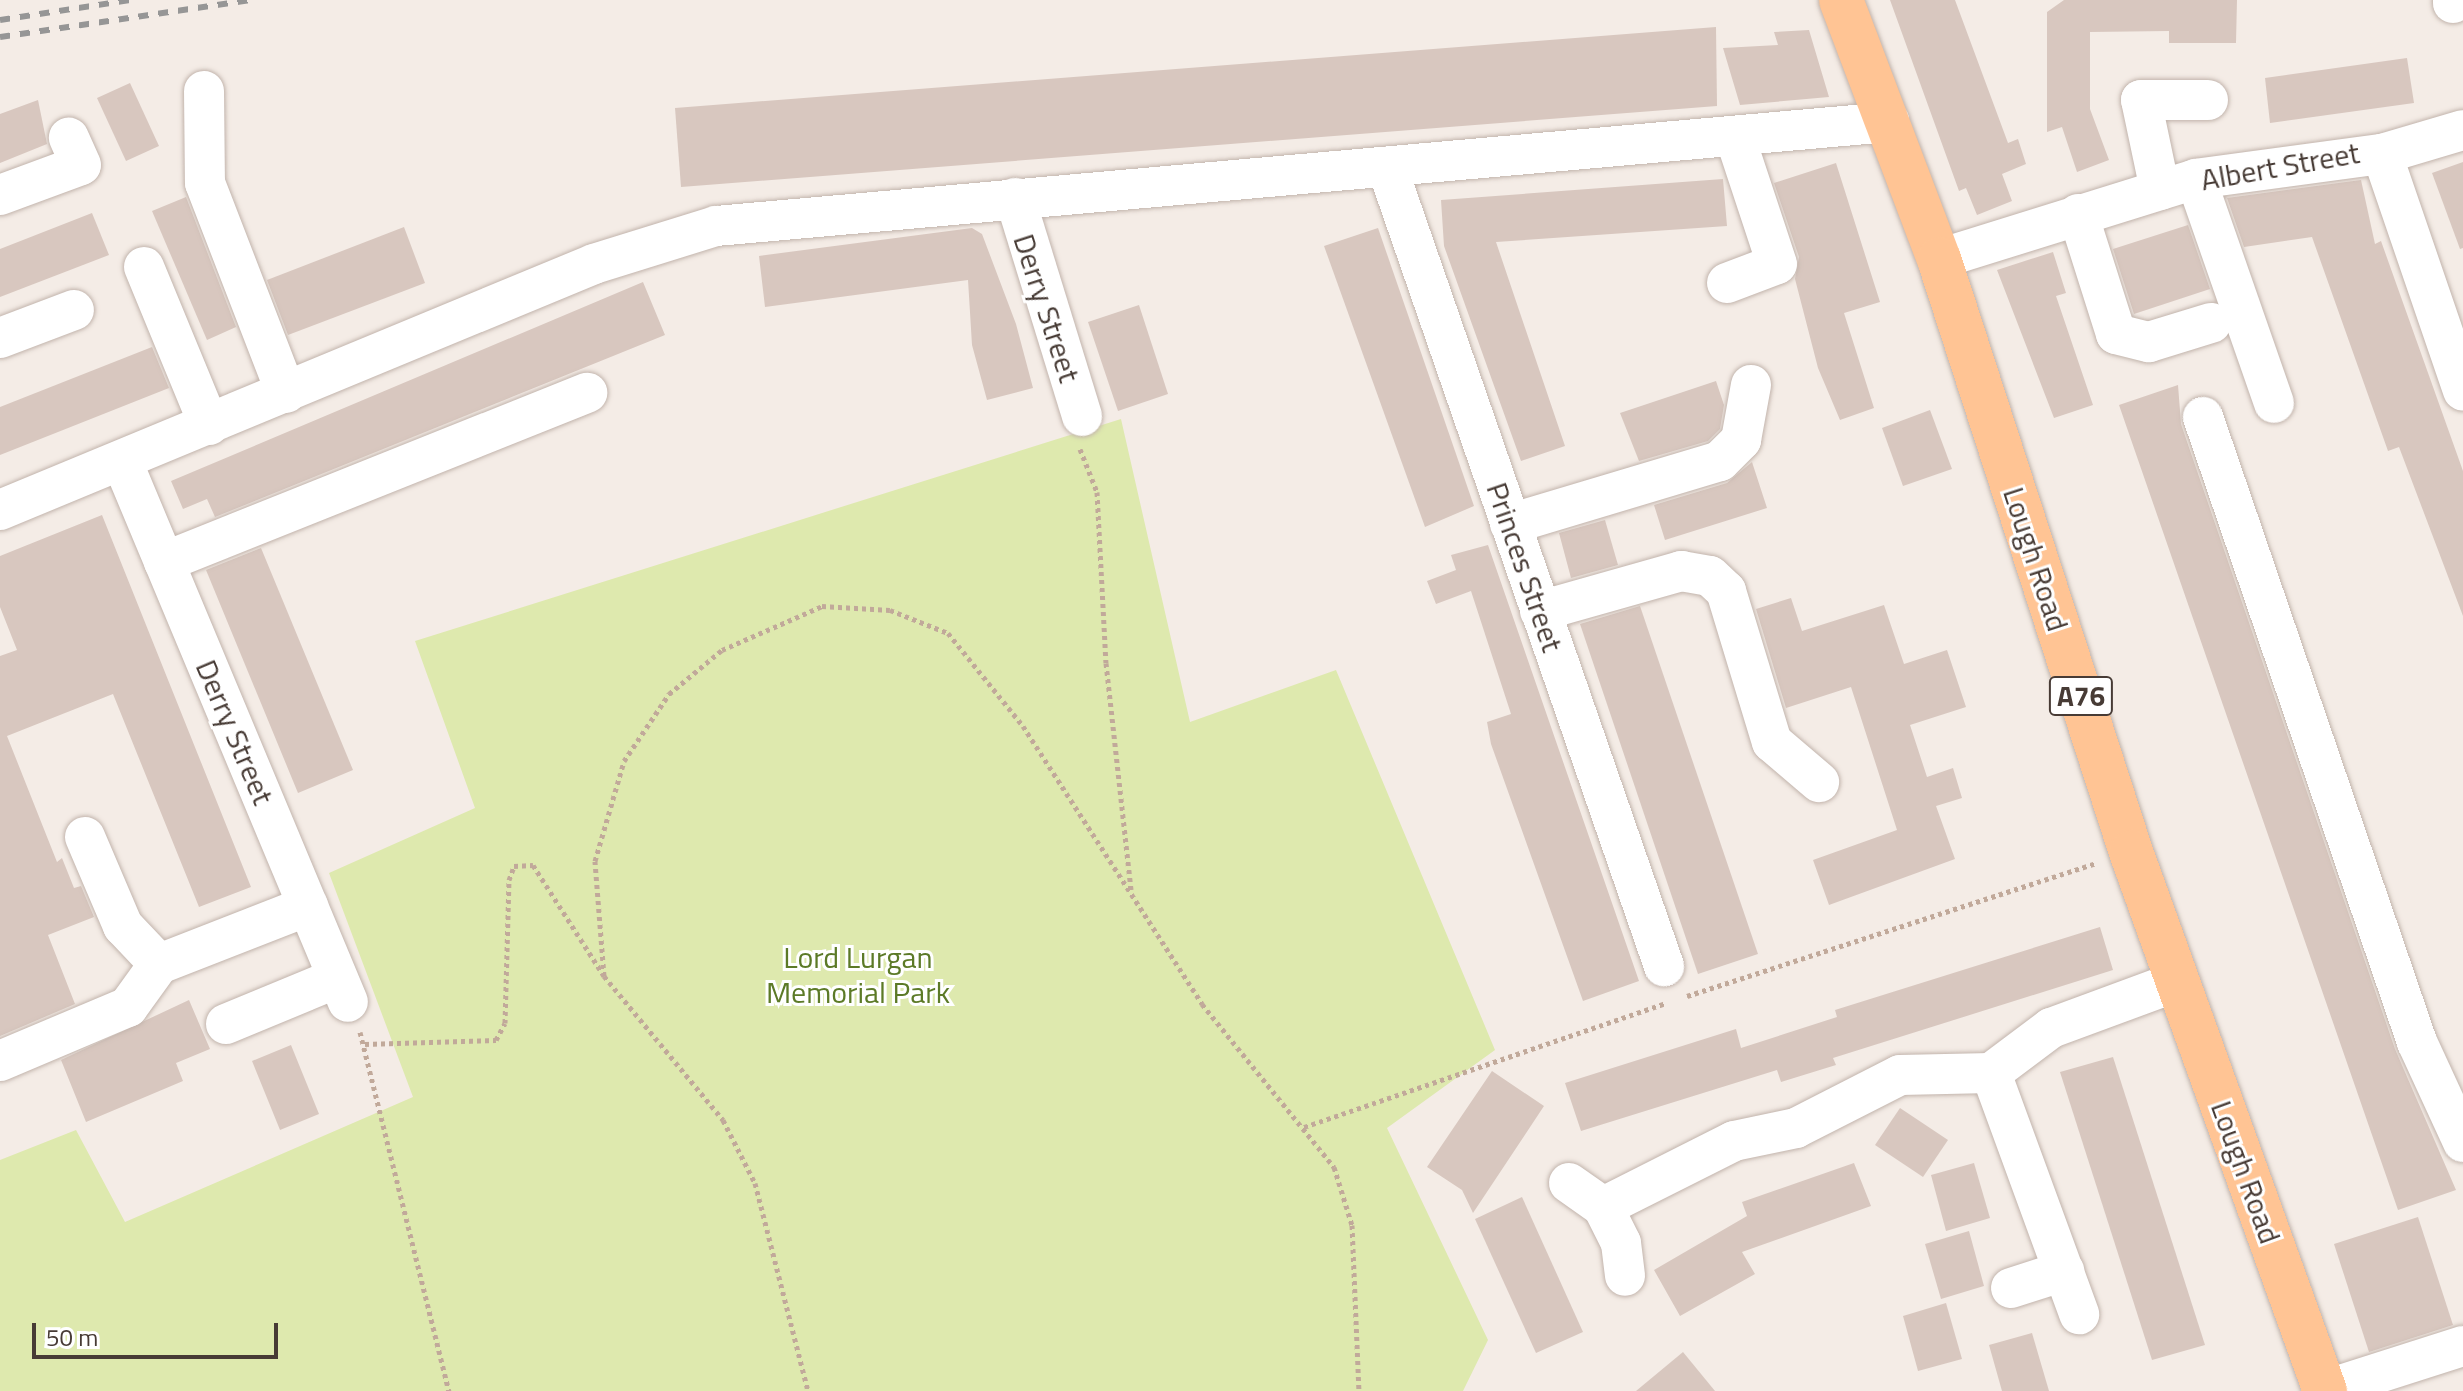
<!DOCTYPE html>
<html>
<head>
<meta charset="utf-8">
<style>
  body { margin:0 }
  #map { position:relative; width:2463px; height:1391px; overflow:hidden; background:#f4ece6; font-family:"Titillium Web",sans-serif }
  div>[style] { position:absolute }
  .green>* { inset:0; background:#dee9ae }
  .building>* { inset:0; background:#d8c7bf }
  .path>* { height:5px; margin-top:-2.5px; transform-origin:0; background:repeating-linear-gradient(90deg,#c1a99a 0 4px,transparent 0 8px) }
  .roads { filter:drop-shadow(0 0 2px #c2b4ac) drop-shadow(0 0 2px #c2b4ac) }
  .minor>* { height:40px; margin:-20px; padding:0 20px; transform-origin:20px; border-radius:20px; background:#fff }
  .major>* { height:44px; margin:-22px; padding:0 22px; transform-origin:22px; border-radius:22px; background:#ffc494 }
  .rail>* { height:6px; margin-top:-3px; transform-origin:0; background:repeating-linear-gradient(90deg,#969696 0 10px,transparent 0 20px) }
  span { translate:-50% -50%; white-space:nowrap; text-align:center; line-height:1.15; -webkit-text-stroke:6px #fff; paint-order:stroke }
  .shield-label span { padding:2px 6px; background:#fff; border:2px solid; border-radius:6px; -webkit-text-stroke-width:0 }
  .shield-label { font-size:28px; color:#473b35; font-weight:700 }
  .street-label { font-size:30px; color:#473b35 }
  .park-label { font-size:30px; color:#5c7a27 }
  .scale { position:absolute; left:32px; top:1323px; width:246px; height:36px; box-sizing:border-box; border:4px solid #473b35; border-top:0; padding-left:10px; font-size:24px; line-height:28px; white-space:nowrap; color:#473b35; -webkit-text-stroke:6px #fff; paint-order:stroke }
</style>
</head>
<body>
<div id="map">
  <div class="green">
    <div style="clip-path:polygon(1121px 419px,1190px 722px,1336px 670px,1495px 1050px,1387px 1128px,1488px 1340px,1463px 1391px,0 1391px,0 1160px,76px 1130px,125px 1222px,413px 1097px,329px 873px,475px 808px,415px 641px)"></div>
  </div>
  <div class="building">
    <div style="clip-path:polygon(1890px 0,1955px 0,2008px 143px,2018px 139px,2026px 164px,2002px 174px,2012px 201px,1977px 215px,1966px 188px,1959px 191px)"></div>
    <div style="clip-path:polygon(2064px 0,2237px 0,2236px 43px,2169px 43px,2169px 31px,2090px 32px,2090px 109px,2109px 160px,2077px 172px,2062px 127px,2047px 132px,2047px 12px)"></div>
    <div style="clip-path:polygon(1716px 27px,1717px 106px,681px 187px,675px 108px)"></div>
    <div style="clip-path:polygon(1809px 30px,1829px 97px,1740px 105px,1723px 48px,1778px 45px,1774px 32px)"></div>
    <div style="clip-path:polygon(2407px 58px,2414px 103px,2270px 123px,2265px 78px)"></div>
    <div style="clip-path:polygon(130px 83px,159px 146px,126px 161px,97px 98px)"></div>
    <div style="clip-path:polygon(38px 100px,47px 144px,0 163px,0 114px)"></div>
    <div style="clip-path:polygon(2463px 162px,2463px 248px,2460px 249px,2432px 173px)"></div>
    <div style="clip-path:polygon(1836px 163px,1880px 302px,1844px 313px,1874px 408px,1840px 420px,1818px 368px,1795px 279px,1799px 257px,1774px 183px)"></div>
    <div style="clip-path:polygon(1723px 179px,1727px 226px,1496px 242px,1565px 446px,1521px 461px,1444px 246px,1441px 200px)"></div>
    <div style="clip-path:polygon(2361px 180px,2375px 244px,2381px 241px,2463px 471px,2463px 616px,2399px 447px,2388px 451px,2312px 237px,2244px 247px,2227px 198px)"></div>
    <div style="clip-path:polygon(186px 197px,236px 327px,207px 340px,152px 211px)"></div>
    <div style="clip-path:polygon(92px 213px,109px 255px,0 297px,0 249px)"></div>
    <div style="clip-path:polygon(2188px 225px,2210px 289px,2134px 314px,2113px 249px)"></div>
    <div style="clip-path:polygon(404px 227px,425px 283px,288px 335px,267px 280px)"></div>
    <div style="clip-path:polygon(972px 228px,982px 234px,1016px 324px,1033px 388px,987px 400px,972px 345px,968px 280px,765px 307px,759px 256px)"></div>
    <div style="clip-path:polygon(1378px 228px,1474px 506px,1425px 527px,1324px 246px)"></div>
    <div style="clip-path:polygon(2053px 252px,2066px 293px,2056px 296px,2093px 405px,2054px 418px,1997px 270px)"></div>
    <div style="clip-path:polygon(643px 282px,665px 335px,215px 517px,207px 499px,183px 509px,171px 481px)"></div>
    <div style="clip-path:polygon(1139px 305px,1168px 394px,1118px 411px,1088px 322px)"></div>
    <div style="clip-path:polygon(152px 347px,169px 388px,0 455px,0 407px)"></div>
    <div style="clip-path:polygon(1716px 381px,1724px 405px,1720px 429px,1708px 441px,1639px 461px,1620px 413px)"></div>
    <div style="clip-path:polygon(2178px 385px,2181px 424px,2395px 1049px,2456px 1190px,2398px 1210px,2119px 405px)"></div>
    <div style="clip-path:polygon(1930px 410px,1952px 469px,1903px 486px,1882px 428px)"></div>
    <div style="clip-path:polygon(1752px 462px,1767px 508px,1665px 540px,1654px 505px,1727px 483px)"></div>
    <div style="clip-path:polygon(102px 515px,251px 887px,199px 907px,113px 694px,7px 736px,57px 862px,62px 858px,74px 888px,81px 886px,94px 917px,48px 935px,75px 1004px,0 1036px,0 656px,17px 650px,0 607px,0 556px)"></div>
    <div style="clip-path:polygon(1605px 520px,1618px 565px,1571px 578px,1559px 533px)"></div>
    <div style="clip-path:polygon(1488px 545px,1639px 981px,1583px 1001px,1491px 744px,1487px 722px,1511px 714px,1471px 591px,1436px 604px,1427px 581px,1456px 570px,1451px 555px)"></div>
    <div style="clip-path:polygon(261px 548px,353px 770px,298px 793px,206px 570px)"></div>
    <div style="clip-path:polygon(1791px 598px,1802px 631px,1884px 605px,1904px 664px,1947px 650px,1966px 707px,1910px 725px,1927px 777px,1953px 768px,1962px 798px,1936px 806px,1955px 859px,1829px 905px,1813px 860px,1897px 830px,1851px 687px,1786px 708px,1756px 609px)"></div>
    <div style="clip-path:polygon(1640px 606px,1758px 954px,1698px 974px,1580px 624px)"></div>
    <div style="clip-path:polygon(2100px 927px,2113px 970px,1833px 1058px,1836px 1065px,1781px 1082px,1777px 1070px,1581px 1131px,1565px 1083px,1736px 1029px,1741px 1048px,1837px 1017px,1835px 1010px)"></div>
    <div style="clip-path:polygon(189px 1000px,210px 1049px,176px 1063px,183px 1081px,86px 1122px,61px 1060px)"></div>
    <div style="clip-path:polygon(291px 1045px,319px 1114px,280px 1130px,252px 1061px)"></div>
    <div style="clip-path:polygon(2113px 1057px,2205px 1345px,2152px 1360px,2060px 1072px)"></div>
    <div style="clip-path:polygon(1492px 1071px,1544px 1106px,1473px 1213px,1462px 1190px,1427px 1167px)"></div>
    <div style="clip-path:polygon(1900px 1108px,1948px 1140px,1923px 1177px,1875px 1145px)"></div>
    <div style="clip-path:polygon(1854px 1163px,1871px 1206px,1742px 1252px,1755px 1274px,1680px 1316px,1654px 1270px,1747px 1216px,1742px 1202px)"></div>
    <div style="clip-path:polygon(1974px 1163px,1990px 1218px,1946px 1231px,1931px 1175px)"></div>
    <div style="clip-path:polygon(1522px 1197px,1583px 1332px,1536px 1353px,1475px 1219px)"></div>
    <div style="clip-path:polygon(2418px 1217px,2453px 1325px,2369px 1352px,2334px 1244px)"></div>
    <div style="clip-path:polygon(1969px 1231px,1984px 1286px,1941px 1299px,1925px 1244px)"></div>
    <div style="clip-path:polygon(1946px 1303px,1962px 1359px,1918px 1371px,1903px 1316px)"></div>
    <div style="clip-path:polygon(2032px 1333px,2049px 1391px,2002px 1391px,1989px 1345px)"></div>
    <div style="clip-path:polygon(1683px 1352px,1715px 1391px,1636px 1391px)"></div>
  </div>
  <div class="path">
    <div style="left:1080px;top:449px;width:46px;rotate:68.4deg"></div>
    <div style="left:1097px;top:492px;width:171px;rotate:87deg"></div>
    <div style="left:1106px;top:663px;width:228px;rotate:83.7deg"></div>
    <div style="left:604px;top:976px;width:115px;rotate:-94.5deg"></div>
    <div style="left:595px;top:861px;width:104px;rotate:-73.8deg"></div>
    <div style="left:624px;top:761px;width:81px;rotate:-56.1deg"></div>
    <div style="left:669px;top:694px;width:69px;rotate:-39.7deg"></div>
    <div style="left:722px;top:650px;width:109px;rotate:-23.7deg"></div>
    <div style="left:822px;top:606px;width:68px;rotate:3.4deg"></div>
    <div style="left:890px;top:610px;width:62px;rotate:21.6deg"></div>
    <div style="left:948px;top:633px;width:119px;rotate:51.1deg"></div>
    <div style="left:1023px;top:726px;width:331px;rotate:57.2deg"></div>
    <div style="left:1202px;top:1004px;width:210px;rotate:51deg"></div>
    <div style="left:1334px;top:1167px;width:61px;rotate:72.8deg"></div>
    <div style="left:1352px;top:1225px;width:166px;rotate:87.6deg"></div>
    <div style="left:1687px;top:996px;width:430px;rotate:-18deg"></div>
    <div style="left:360px;top:1032px;width:370px;rotate:76.1deg"></div>
    <div style="left:365px;top:1044px;width:131px;rotate:-1.7deg"></div>
    <div style="left:496px;top:1040px;width:19px;rotate:-62deg"></div>
    <div style="left:505px;top:1023px;width:143px;rotate:-88.4deg"></div>
    <div style="left:509px;top:880px;width:15px;rotate:-70deg"></div>
    <div style="left:514px;top:866px;width:19px;rotate:-3deg"></div>
    <div style="left:533px;top:865px;width:132px;rotate:57.4deg"></div>
    <div style="left:604px;top:976px;width:187px;rotate:50.4deg"></div>
    <div style="left:723px;top:1120px;width:71px;rotate:63.1deg"></div>
    <div style="left:755px;top:1183px;width:215px;rotate:75.7deg"></div>
    <div style="left:1304px;top:1127px;width:383px;rotate:-18.9deg"></div>
  </div>
  <div class="roads">
    <div class="minor">
      <div style="left:2453px;top:0;width:3px;rotate:90deg"></div>
      <div style="left:204px;top:91px;width:92px;rotate:89.4deg"></div>
      <div style="left:205px;top:183px;width:225px;rotate:68.9deg"></div>
      <div style="left:2382px;top:154px;width:250px;rotate:71.1deg"></div>
      <div style="left:2382px;top:154px;width:84px;rotate:-16.5deg"></div>
      <div style="left:1387px;top:167px;width:846px;rotate:70.88deg"></div>
      <div style="left:2196px;top:179px;width:237px;rotate:70.8deg"></div>
      <div style="left:2160px;top:190px;width:92px;rotate:-101.9deg"></div>
      <div style="left:2141px;top:100px;width:67px"></div>
      <div style="left:0;top:195px;width:86px;rotate:-20.3deg"></div>
      <div style="left:81px;top:165px;width:30px;rotate:-114deg"></div>
      <div style="left:1015px;top:198px;width:228px;rotate:72.9deg"></div>
      <div style="left:2078px;top:214px;width:126px;rotate:72.4deg"></div>
      <div style="left:2116px;top:334px;width:34px;rotate:14deg"></div>
      <div style="left:2149px;top:342px;width:65px;rotate:-17deg"></div>
      <div style="left:1939px;top:259px;width:269px;rotate:-17.3deg"></div>
      <div style="left:2196px;top:179px;width:188px;rotate:-7.7deg"></div>
      <div style="left:144px;top:267px;width:171px;rotate:67.6deg"></div>
      <div style="left:1727px;top:283px;width:53px;rotate:-20.8deg"></div>
      <div style="left:1777px;top:264px;width:134px;rotate:-108.3deg"></div>
      <div style="left:0;top:338px;width:79px;rotate:-20.7deg"></div>
      <div style="left:2203px;top:417px;width:661px;rotate:71.1deg"></div>
      <div style="left:2417px;top:1042px;width:110px;rotate:65.3deg"></div>
      <div style="left:122px;top:461px;width:586px;rotate:67.33deg"></div>
      <div style="left:0;top:510px;width:643px;rotate:-22.5deg"></div>
      <div style="left:594px;top:264px;width:128px;rotate:-17.3deg"></div>
      <div style="left:716px;top:226px;width:1178px;rotate:-5.07deg"></div>
      <div style="left:1510px;top:524px;width:219px;rotate:-16.7deg"></div>
      <div style="left:1720px;top:461px;width:30px;rotate:-45deg"></div>
      <div style="left:1741px;top:440px;width:56px;rotate:-79.7deg"></div>
      <div style="left:164px;top:562px;width:456px;rotate:-21.8deg"></div>
      <div style="left:1540px;top:611px;width:147px;rotate:-15.8deg"></div>
      <div style="left:1681px;top:571px;width:29px;rotate:10deg"></div>
      <div style="left:1710px;top:576px;width:22px;rotate:43deg"></div>
      <div style="left:1726px;top:591px;width:158px;rotate:73.1deg"></div>
      <div style="left:1772px;top:742px;width:62px;rotate:40.4deg"></div>
      <div style="left:85px;top:837px;width:97px;rotate:66.9deg"></div>
      <div style="left:123px;top:926px;width:52px;rotate:46.5deg"></div>
      <div style="left:226px;top:1024px;width:120px;rotate:-22.5deg"></div>
      <div style="left:0;top:1061px;width:139px;rotate:-22.9deg"></div>
      <div style="left:128px;top:1007px;width:53px;rotate:-54.2deg"></div>
      <div style="left:159px;top:964px;width:160px;rotate:-21.3deg"></div>
      <div style="left:1991px;top:1073px;width:257px;rotate:69.9deg"></div>
      <div style="left:1569px;top:1183px;width:42px;rotate:35.2deg"></div>
      <div style="left:1603px;top:1207px;width:40px;rotate:63.4deg"></div>
      <div style="left:1621px;top:1243px;width:33px;rotate:83deg"></div>
      <div style="left:1603px;top:1207px;width:147px;rotate:-26.7deg"></div>
      <div style="left:1734px;top:1141px;width:63px;rotate:-11.8deg"></div>
      <div style="left:1796px;top:1128px;width:117px;rotate:-27deg"></div>
      <div style="left:1900px;top:1075px;width:91px;rotate:-1.3deg"></div>
      <div style="left:1991px;top:1073px;width:75px;rotate:-36.9deg"></div>
      <div style="left:2051px;top:1028px;width:135px;rotate:-20.3deg"></div>
      <div style="left:2011px;top:1288px;width:56px;rotate:-17.8deg"></div>
      <div style="left:2325px;top:1390px;width:145px;rotate:-17.7deg"></div>
    </div>
    <div class="major">
      <div style="left:1841px;top:0;width:277px;rotate:69.3deg"></div>
      <div style="left:1939px;top:259px;width:623px;rotate:72.06deg"></div>
      <div style="left:2131px;top:852px;width:573px;rotate:70.2deg"></div>
    </div>
  </div>
  <div class="rail">
    <div style="left:0;top:20px;width:133px;rotate:-8.7deg"></div>
    <div style="left:0;top:37px;width:255px;rotate:-8.4deg"></div>
  </div>
  <div class="shield-label">
    <span style="left:2081px;top:696px">A76</span>
  </div>
  <div class="street-label">
    <span style="left:2280px;top:166px;rotate:-10deg">Albert Street</span>
    <span style="left:1047px;top:308px;rotate:72deg">Derry Street</span>
    <span style="left:2036px;top:559px;rotate:72deg">Lough Road</span>
    <span style="left:1525px;top:567px;rotate:71deg">Princes Street</span>
    <span style="left:235px;top:732px;rotate:67deg">Derry Street</span>
    <span style="left:2246px;top:1172px;rotate:70deg">Lough Road</span>
  </div>
  <div class="park-label">
    <span style="left:858px;top:974px">Lord Lurgan<br>Memorial Park</span>
  </div>
  <div class="scale">50 m</div>
</div>
</body>
</html>
